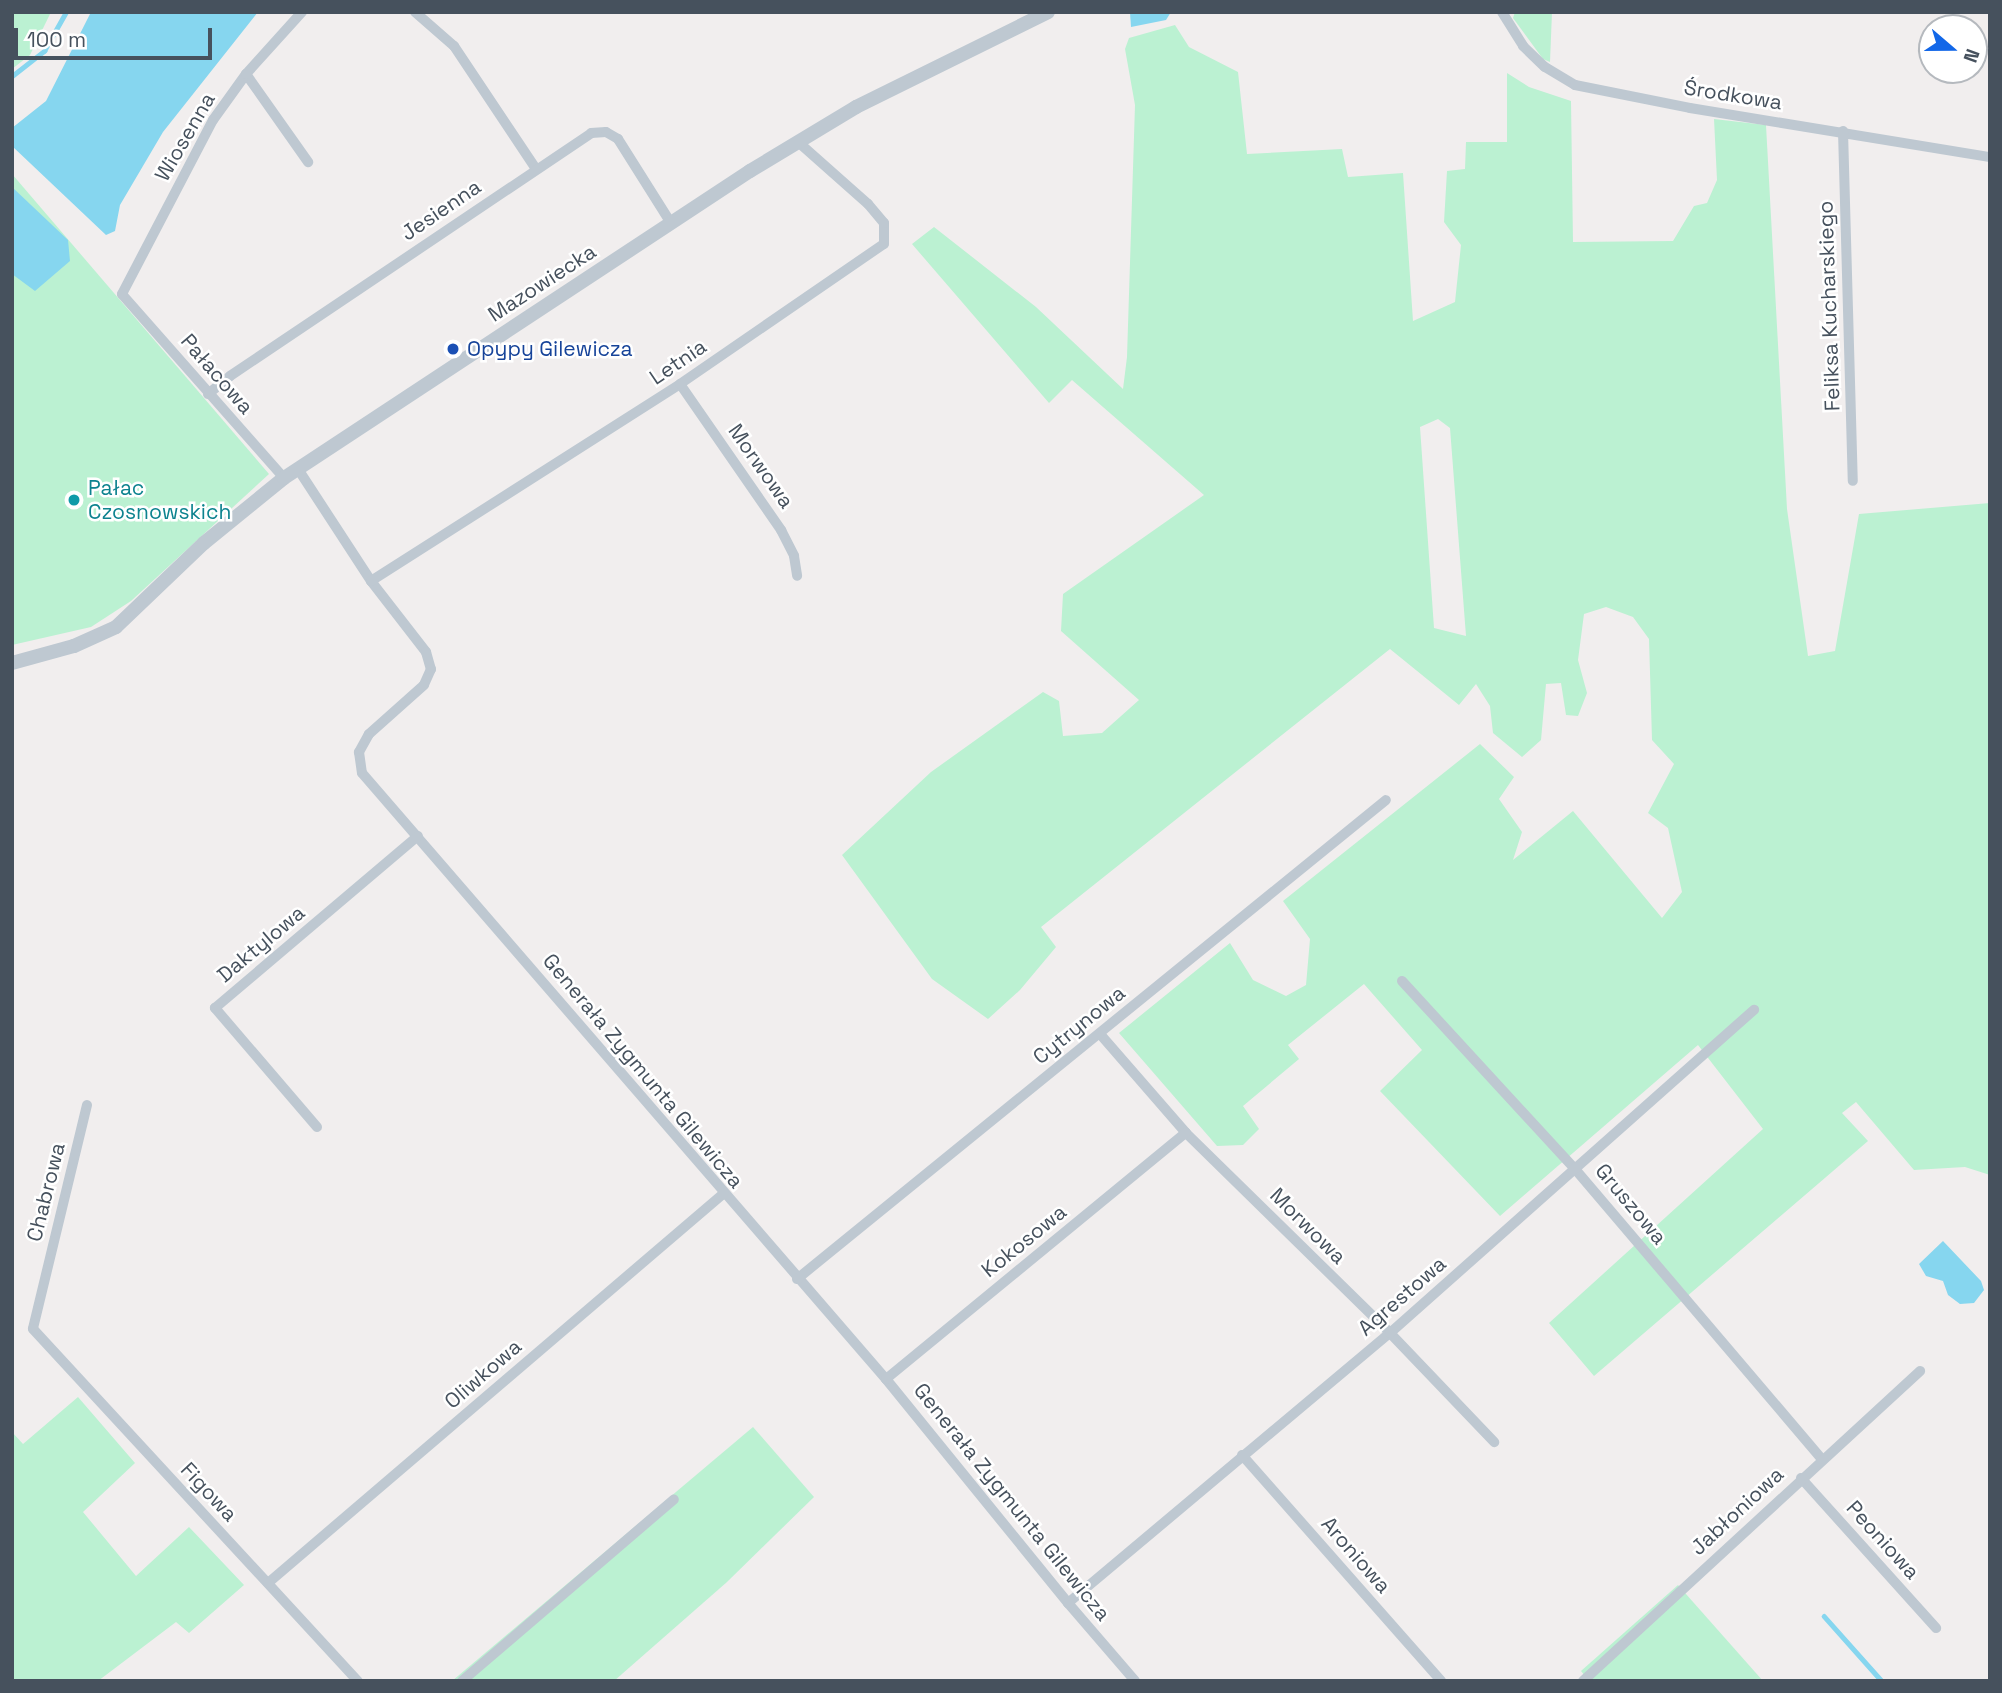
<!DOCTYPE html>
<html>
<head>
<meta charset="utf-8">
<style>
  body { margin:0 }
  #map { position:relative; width:2002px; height:1693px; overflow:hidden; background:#f1eeee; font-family:"Space Grotesk",sans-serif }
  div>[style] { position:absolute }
  .green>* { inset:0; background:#bbf1d2 }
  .water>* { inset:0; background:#86d6ef }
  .stream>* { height:4.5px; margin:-2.25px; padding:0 2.25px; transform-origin:2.25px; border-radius:2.25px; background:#86d6ef }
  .minor>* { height:10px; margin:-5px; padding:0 5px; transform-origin:5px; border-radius:5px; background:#bec8d1 }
  .tertiary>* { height:14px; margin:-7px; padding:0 7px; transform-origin:7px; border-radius:7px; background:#bec8d1 }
  .dots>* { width:19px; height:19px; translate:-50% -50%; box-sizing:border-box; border:4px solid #fff; border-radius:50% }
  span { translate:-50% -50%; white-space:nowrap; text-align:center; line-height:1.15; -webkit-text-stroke:5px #fff; paint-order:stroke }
  .street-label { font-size:21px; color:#46515d }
  .transit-label { font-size:21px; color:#164399 }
  .left { translate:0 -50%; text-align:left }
  .culture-label { font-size:21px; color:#0d838f }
  .frame { position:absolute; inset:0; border:14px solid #46515d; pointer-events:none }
  .north { position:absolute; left:1918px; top:14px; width:70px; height:70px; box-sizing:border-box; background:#fff; border:2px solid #b5b9be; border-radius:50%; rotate:110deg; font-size:19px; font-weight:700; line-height:28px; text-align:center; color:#46515d }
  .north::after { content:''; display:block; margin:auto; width:24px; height:32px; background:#1267e8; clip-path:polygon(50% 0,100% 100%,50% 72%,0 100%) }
  .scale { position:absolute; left:14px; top:28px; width:198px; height:32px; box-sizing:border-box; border:4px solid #46515d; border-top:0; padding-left:9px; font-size:21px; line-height:24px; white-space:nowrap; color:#46515d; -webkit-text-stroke:5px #fff; paint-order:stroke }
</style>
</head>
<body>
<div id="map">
  <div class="green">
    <div style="clip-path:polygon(12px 12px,51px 12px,30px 55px,12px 69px)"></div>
    <div style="clip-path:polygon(1515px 12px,1552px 12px,1550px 62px,1543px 59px,1513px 18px)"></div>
    <div style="clip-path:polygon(evenodd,1175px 25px,1189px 47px,1238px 72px,1247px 154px,1342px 149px,1348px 177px,1403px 173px,1413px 321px,1455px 302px,1461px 245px,1444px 222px,1447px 171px,1465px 169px,1466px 142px,1507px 142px,1507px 73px,1529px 87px,1571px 101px,1573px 242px,1673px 241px,1694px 206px,1707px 203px,1717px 180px,1714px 119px,1766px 125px,1787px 509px,1808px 656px,1835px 651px,1859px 514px,1990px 503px,1990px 1175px,1965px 1167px,1914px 1170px,1856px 1102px,1842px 1113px,1868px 1141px,1594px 1376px,1549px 1323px,1763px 1129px,1698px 1045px,1500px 1216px,1380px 1091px,1422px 1050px,1364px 984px,1288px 1045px,1299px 1059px,1243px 1106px,1259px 1129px,1243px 1145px,1217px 1146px,1119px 1033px,1230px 943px,1253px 980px,1286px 996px,1306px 985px,1310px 939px,1283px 901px,1480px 744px,1514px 777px,1499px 799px,1522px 832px,1513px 860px,1573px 811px,1662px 918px,1682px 892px,1668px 828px,1648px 813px,1674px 764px,1652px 740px,1649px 639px,1633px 617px,1606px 607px,1584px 614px,1578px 660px,1587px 693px,1578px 716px,1566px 715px,1561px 683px,1546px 684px,1541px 740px,1522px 757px,1493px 733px,1490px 706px,1476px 684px,1459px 705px,1390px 649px,1041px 927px,1056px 947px,1020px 990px,988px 1019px,932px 979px,842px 855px,931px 772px,1043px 692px,1059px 701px,1063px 736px,1102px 733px,1139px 700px,1061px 631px,1063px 594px,1204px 495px,1072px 380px,1049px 403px,912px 244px,934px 227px,1036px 307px,1123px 389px,1127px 357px,1135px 105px,1125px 49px,1129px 38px,1175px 25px,1438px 419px,1450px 428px,1466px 636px,1434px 628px,1420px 427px,1438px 419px)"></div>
    <div style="clip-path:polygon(12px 174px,269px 474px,131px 601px,91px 627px,12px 645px)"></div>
    <div style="clip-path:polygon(78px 1397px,135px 1463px,83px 1512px,136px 1576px,189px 1527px,244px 1585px,189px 1633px,176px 1622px,98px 1681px,12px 1681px,12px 1432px,23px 1444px)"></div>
    <div style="clip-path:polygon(753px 1427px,814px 1497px,727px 1582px,614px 1681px,452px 1681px)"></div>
    <div style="clip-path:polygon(1678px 1585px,1763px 1681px,1589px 1681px,1581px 1671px)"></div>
  </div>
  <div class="water">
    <div style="clip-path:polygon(91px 12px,258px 12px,163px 132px,120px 205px,115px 231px,106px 235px,12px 146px,12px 128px,46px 101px)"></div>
    <div style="clip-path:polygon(1130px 12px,1171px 12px,1166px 20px,1131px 27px)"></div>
    <div style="clip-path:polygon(12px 187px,68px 240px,70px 261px,35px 291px,12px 274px)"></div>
    <div style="clip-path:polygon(1943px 1241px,1981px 1281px,1984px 1290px,1974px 1303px,1960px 1304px,1948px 1295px,1943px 1281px,1926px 1276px,1919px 1264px)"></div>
  </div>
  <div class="stream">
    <div style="left:12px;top:76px;width:41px;rotate:-38deg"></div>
    <div style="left:44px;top:51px;width:45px;rotate:-60.6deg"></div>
    <div style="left:1824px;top:1616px;width:87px;rotate:48.3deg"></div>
  </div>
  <div class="minor">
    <div style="left:415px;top:12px;width:52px;rotate:41.1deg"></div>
    <div style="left:454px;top:46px;width:148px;rotate:56.3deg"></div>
    <div style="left:1502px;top:12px;width:40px;rotate:58deg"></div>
    <div style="left:1523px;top:46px;width:30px;rotate:44deg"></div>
    <div style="left:1545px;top:67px;width:35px;rotate:31deg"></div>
    <div style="left:1575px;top:85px;width:117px;rotate:11.3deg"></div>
    <div style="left:1690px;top:108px;width:304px;rotate:9.3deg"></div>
    <div style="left:246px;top:74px;width:108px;rotate:54.8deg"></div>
    <div style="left:1843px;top:131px;width:350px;rotate:88.4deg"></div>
    <div style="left:680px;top:384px;width:178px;rotate:55.3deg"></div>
    <div style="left:781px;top:530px;width:29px;rotate:63deg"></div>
    <div style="left:794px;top:556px;width:20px;rotate:81deg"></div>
    <div style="left:208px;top:394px;width:28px;rotate:-39deg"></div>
    <div style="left:230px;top:376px;width:435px;rotate:-33.9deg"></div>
    <div style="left:591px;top:133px;width:15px;rotate:-4deg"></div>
    <div style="left:606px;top:132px;width:14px;rotate:30deg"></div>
    <div style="left:618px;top:139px;width:99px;rotate:57.8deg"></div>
    <div style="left:298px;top:469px;width:134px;rotate:56.9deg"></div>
    <div style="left:371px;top:581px;width:90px;rotate:52.2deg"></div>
    <div style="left:426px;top:652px;width:18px;rotate:74deg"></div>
    <div style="left:431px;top:669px;width:17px;rotate:114deg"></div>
    <div style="left:424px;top:685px;width:74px;rotate:138.3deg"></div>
    <div style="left:369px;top:734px;width:21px;rotate:119deg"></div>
    <div style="left:359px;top:752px;width:21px;rotate:82deg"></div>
    <div style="left:362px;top:773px;width:801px;rotate:49.15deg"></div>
    <div style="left:886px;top:1379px;width:289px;rotate:50.9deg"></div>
    <div style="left:1068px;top:1603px;width:103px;rotate:49.3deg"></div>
    <div style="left:284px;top:478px;width:245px;rotate:-131.4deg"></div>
    <div style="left:122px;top:294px;width:196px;rotate:-62.4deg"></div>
    <div style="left:213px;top:120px;width:57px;rotate:-54.3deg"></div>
    <div style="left:246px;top:74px;width:84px;rotate:-47.9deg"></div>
    <div style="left:371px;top:581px;width:366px;rotate:-32.5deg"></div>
    <div style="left:680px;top:384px;width:247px;rotate:-34.5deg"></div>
    <div style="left:884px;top:244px;width:21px;rotate:-90deg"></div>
    <div style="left:884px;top:223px;width:25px;rotate:-130deg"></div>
    <div style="left:868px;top:204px;width:95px;rotate:-138.4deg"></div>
    <div style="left:1402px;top:981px;width:255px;rotate:47.4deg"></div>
    <div style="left:1575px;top:1169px;width:381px;rotate:49.6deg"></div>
    <div style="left:1100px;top:1034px;width:131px;rotate:49deg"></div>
    <div style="left:1186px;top:1133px;width:286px;rotate:44.4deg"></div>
    <div style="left:1390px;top:1333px;width:151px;rotate:46.3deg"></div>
    <div style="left:87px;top:1105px;width:230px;rotate:103.6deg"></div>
    <div style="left:33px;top:1329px;width:479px;rotate:47.3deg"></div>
    <div style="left:317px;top:1127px;width:157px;rotate:-130.6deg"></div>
    <div style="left:215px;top:1008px;width:266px;rotate:-40.3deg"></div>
    <div style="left:797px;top:1279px;width:759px;rotate:-39.12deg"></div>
    <div style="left:886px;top:1379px;width:388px;rotate:-39.4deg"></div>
    <div style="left:1242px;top:1455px;width:301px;rotate:48.6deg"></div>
    <div style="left:1801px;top:1478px;width:202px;rotate:48deg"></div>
    <div style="left:268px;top:1583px;width:599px;rotate:-40.53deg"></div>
    <div style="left:1068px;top:1603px;width:420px;rotate:-40deg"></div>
    <div style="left:1390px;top:1333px;width:487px;rotate:-41.6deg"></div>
    <div style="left:462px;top:1681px;width:279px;rotate:-40.6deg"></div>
    <div style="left:1583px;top:1681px;width:458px;rotate:-42.6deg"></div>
  </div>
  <div class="tertiary">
    <div style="left:12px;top:663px;width:64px;rotate:-15.3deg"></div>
    <div style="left:74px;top:646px;width:46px;rotate:-24.3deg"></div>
    <div style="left:116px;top:627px;width:122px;rotate:-43.7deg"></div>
    <div style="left:204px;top:543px;width:103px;rotate:-39.1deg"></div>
    <div style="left:284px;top:478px;width:558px;rotate:-33.38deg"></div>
    <div style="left:750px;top:171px;width:124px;rotate:-31.1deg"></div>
    <div style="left:856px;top:107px;width:214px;rotate:-26.3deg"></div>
  </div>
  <div class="dots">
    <div style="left:453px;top:349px;background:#1a4fb4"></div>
    <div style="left:74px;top:500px;background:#0f9aa8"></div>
  </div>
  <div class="street-label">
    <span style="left:1733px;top:95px;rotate:9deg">Środkowa</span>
    <span style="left:185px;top:137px;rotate:-60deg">Wiosenna</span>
    <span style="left:441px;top:210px;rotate:-34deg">Jesienna</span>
    <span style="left:542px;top:283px;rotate:-33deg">Mazowiecka</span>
    <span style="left:1829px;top:306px;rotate:-92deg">Feliksa Kucharskiego</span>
    <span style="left:678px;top:362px;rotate:-34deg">Letnia</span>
    <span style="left:217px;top:374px;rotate:49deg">Pałacowa</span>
    <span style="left:761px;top:466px;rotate:55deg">Morwowa</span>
    <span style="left:261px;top:944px;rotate:-40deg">Daktylowa</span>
    <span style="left:1079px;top:1025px;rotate:-39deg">Cytrynowa</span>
    <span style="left:643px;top:1071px;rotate:50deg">Generała Zygmunta Gilewicza</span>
    <span style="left:46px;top:1192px;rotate:-76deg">Chabrowa</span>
    <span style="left:1631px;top:1204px;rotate:50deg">Gruszowa</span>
    <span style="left:1308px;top:1226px;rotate:45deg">Morwowa</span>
    <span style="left:1024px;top:1241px;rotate:-39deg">Kokosowa</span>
    <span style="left:1402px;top:1296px;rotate:-41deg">Agrestowa</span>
    <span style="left:483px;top:1374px;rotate:-41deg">Oliwkowa</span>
    <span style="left:209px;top:1492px;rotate:47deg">Figowa</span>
    <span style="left:1012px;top:1502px;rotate:51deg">Generała Zygmunta Gilewicza</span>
    <span style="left:1737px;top:1511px;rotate:-43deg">Jabłoniowa</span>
    <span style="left:1883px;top:1540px;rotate:48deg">Peoniowa</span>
    <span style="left:1356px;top:1555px;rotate:49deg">Aroniowa</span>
  </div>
  <div class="transit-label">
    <span class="left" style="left:467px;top:349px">Opypy Gilewicza</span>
  </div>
  <div class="culture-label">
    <span class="left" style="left:88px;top:500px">Pałac<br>Czosnowskich</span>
  </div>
  <div class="frame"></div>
  <div class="north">N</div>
  <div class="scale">100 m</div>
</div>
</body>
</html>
